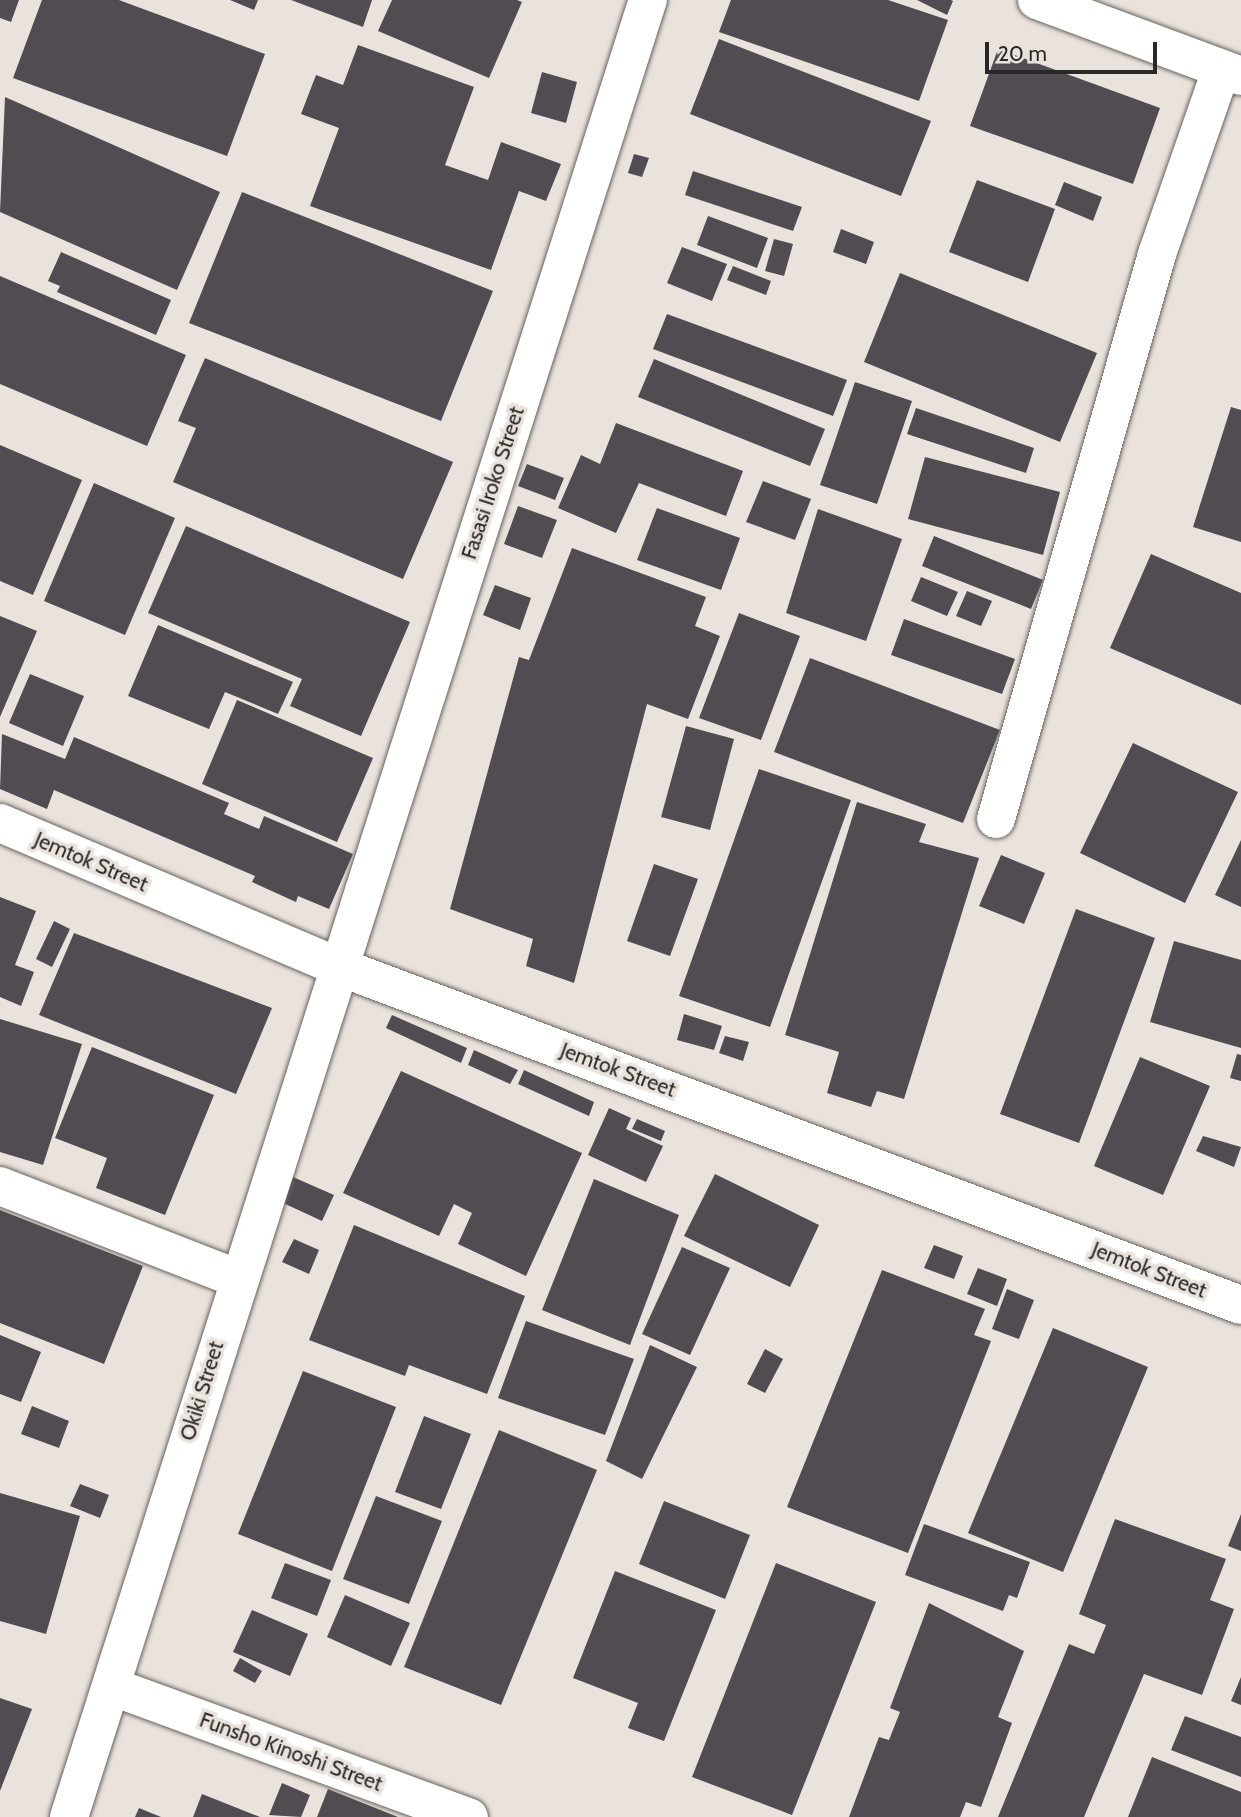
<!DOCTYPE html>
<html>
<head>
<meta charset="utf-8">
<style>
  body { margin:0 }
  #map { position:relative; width:1241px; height:1817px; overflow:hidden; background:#eae3dd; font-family:Cabin,sans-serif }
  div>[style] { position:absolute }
  .building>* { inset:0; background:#514c51 }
  .roads { filter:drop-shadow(0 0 2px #68625d) drop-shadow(0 0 2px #68625d) }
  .minor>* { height:38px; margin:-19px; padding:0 19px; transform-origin:19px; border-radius:19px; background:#fff }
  span { translate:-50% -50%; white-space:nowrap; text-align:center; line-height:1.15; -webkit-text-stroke:7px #eae3dd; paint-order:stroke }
  .street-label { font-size:21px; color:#2a2826 }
  .scale { position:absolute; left:985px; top:42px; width:172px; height:32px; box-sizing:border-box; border:4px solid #2a2826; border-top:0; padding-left:9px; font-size:21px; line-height:24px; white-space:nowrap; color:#2a2826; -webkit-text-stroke:5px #eae3dd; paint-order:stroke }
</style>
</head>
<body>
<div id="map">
  <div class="building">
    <div style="clip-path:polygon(0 0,19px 0,11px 22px,0 18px)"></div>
    <div style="clip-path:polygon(42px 0,119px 0,265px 54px,227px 156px,13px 78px)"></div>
    <div style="clip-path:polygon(230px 0,258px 0,254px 10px)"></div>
    <div style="clip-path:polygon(291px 0,372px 0,363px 27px)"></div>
    <div style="clip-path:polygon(392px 0,517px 0,522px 2px,489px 78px,378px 31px)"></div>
    <div style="clip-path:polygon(731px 0,888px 0,948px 20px,919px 101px,719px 32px)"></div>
    <div style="clip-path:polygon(917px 0,951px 0,953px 1px,947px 15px)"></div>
    <div style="clip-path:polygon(719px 39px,931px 121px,901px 196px,690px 114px)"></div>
    <div style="clip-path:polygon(358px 45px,474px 87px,445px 165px,488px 180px,501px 142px,561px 164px,546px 201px,519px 191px,491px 270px,310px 206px,339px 128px,301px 114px,316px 75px,343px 85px)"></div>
    <div style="clip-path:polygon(998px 49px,1160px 108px,1133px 184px,970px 126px)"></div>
    <div style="clip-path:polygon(542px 72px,577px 82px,566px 123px,531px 113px)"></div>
    <div style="clip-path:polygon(5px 97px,220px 192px,177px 290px,0 212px)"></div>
    <div style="clip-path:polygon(634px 154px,649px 158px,642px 177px,628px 173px)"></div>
    <div style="clip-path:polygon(693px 171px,802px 207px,793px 231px,685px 195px)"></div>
    <div style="clip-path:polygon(977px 180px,1055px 209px,1028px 282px,949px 252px)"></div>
    <div style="clip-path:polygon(1064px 182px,1102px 197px,1093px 221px,1055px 205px)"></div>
    <div style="clip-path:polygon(242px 192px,493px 291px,441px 421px,189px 323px)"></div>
    <div style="clip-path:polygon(708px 216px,768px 238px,757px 268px,697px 245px)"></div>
    <div style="clip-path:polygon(841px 229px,874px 242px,866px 264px,833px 252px)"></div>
    <div style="clip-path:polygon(774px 239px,793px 244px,784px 276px,765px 271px)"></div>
    <div style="clip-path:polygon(682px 247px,727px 264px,712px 301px,667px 283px)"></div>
    <div style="clip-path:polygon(61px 252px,171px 300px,156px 335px,57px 292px,60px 286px,48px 281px)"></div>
    <div style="clip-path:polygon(733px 266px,771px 281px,766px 295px,727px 280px)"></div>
    <div style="clip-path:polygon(900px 273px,1097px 353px,1060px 442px,864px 362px)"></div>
    <div style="clip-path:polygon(0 276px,186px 355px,147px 446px,0 384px)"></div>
    <div style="clip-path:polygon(667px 314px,847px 380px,833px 416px,653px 349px)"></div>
    <div style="clip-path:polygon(205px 358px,453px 462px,403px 579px,173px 482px,196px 428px,178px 421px)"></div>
    <div style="clip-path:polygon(654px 359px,825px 429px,810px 466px,638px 397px)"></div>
    <div style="clip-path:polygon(855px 382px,912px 401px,877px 504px,820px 485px)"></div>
    <div style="clip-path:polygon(1231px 407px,1241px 410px,1241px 542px,1193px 527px)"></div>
    <div style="clip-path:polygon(916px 408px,1034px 448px,1026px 473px,907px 434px)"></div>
    <div style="clip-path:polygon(616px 423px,743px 471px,726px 516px,639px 483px,616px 533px,558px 508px,581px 455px,600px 464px)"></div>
    <div style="clip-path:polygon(0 445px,82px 480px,33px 595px,0 581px)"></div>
    <div style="clip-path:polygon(925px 457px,1060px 492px,1043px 555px,908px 519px)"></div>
    <div style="clip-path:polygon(527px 464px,564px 478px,555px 500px,518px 486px)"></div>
    <div style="clip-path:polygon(763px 481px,811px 499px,795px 540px,746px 522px)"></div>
    <div style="clip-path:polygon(94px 483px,175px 518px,125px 635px,44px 601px)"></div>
    <div style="clip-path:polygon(518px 506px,557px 520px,542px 558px,504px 544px)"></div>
    <div style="clip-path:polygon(657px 508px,740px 538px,721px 590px,637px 560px)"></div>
    <div style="clip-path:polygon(818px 509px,902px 539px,866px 641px,786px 613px)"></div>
    <div style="clip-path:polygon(186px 526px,410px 622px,361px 736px,290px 706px,302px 679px,148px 613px)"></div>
    <div style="clip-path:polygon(934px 536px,1043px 580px,1031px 609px,922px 566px)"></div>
    <div style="clip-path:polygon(572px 548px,706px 597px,695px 626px,720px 636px,688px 719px,647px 704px,574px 983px,526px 966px,533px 939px,450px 909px,519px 657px,529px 660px)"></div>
    <div style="clip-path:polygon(1151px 554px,1241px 593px,1241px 705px,1110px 648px)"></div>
    <div style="clip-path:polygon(921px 577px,958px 592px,947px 616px,911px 601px)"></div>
    <div style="clip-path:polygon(495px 585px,531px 598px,520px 630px,483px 615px)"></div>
    <div style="clip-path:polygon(967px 591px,992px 601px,981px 626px,956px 616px)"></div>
    <div style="clip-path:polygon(739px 613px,800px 636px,761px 740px,699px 718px)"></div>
    <div style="clip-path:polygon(0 616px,37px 631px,0 717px)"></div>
    <div style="clip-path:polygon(904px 619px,1015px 659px,1002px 694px,891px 655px)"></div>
    <div style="clip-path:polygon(158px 625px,293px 682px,278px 714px,225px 692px,209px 729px,128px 696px)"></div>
    <div style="clip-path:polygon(810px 658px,1000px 730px,963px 823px,774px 752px)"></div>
    <div style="clip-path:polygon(30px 674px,84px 696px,63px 746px,9px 723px)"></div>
    <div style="clip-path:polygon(237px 700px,373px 758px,337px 842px,202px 784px)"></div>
    <div style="clip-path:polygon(686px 726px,734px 739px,710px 830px,661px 817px)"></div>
    <div style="clip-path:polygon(2px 734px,65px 759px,74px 737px,229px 803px,224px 814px,259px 829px,264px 816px,353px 854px,329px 909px,298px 896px,296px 902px,252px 882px,255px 876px,54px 790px,47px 809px,0 789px)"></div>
    <div style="clip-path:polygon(1133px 743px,1238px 792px,1185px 903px,1080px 853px)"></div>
    <div style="clip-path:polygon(759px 769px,851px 800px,770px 1027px,679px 996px)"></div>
    <div style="clip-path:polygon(857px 802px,926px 824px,919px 842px,979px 858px,904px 1099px,877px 1091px,871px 1107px,827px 1093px,839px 1052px,785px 1035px)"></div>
    <div style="clip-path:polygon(1241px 840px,1241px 907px,1215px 895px)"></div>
    <div style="clip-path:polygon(1001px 855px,1045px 873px,1024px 924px,979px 906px)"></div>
    <div style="clip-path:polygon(654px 864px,698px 879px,670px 956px,627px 941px)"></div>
    <div style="clip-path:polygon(0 897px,36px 911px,15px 965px,34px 972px,21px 1006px,0 997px)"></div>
    <div style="clip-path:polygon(1076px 909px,1155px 938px,1079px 1143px,1000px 1114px)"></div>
    <div style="clip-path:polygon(54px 921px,70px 929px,52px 967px,36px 959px)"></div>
    <div style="clip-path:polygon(74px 933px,272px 1008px,236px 1094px,39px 1015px)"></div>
    <div style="clip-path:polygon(1174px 941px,1241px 960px,1241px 1048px,1150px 1022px)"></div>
    <div style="clip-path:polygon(684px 1014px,722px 1026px,714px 1050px,677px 1040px)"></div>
    <div style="clip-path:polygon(392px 1015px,467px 1048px,461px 1063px,386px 1028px)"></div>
    <div style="clip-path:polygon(0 1019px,82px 1044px,43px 1165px,0 1152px)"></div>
    <div style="clip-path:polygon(725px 1036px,749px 1042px,743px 1061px,719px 1053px)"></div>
    <div style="clip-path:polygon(92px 1047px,214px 1095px,165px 1215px,96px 1188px,107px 1158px,55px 1138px)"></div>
    <div style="clip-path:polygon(474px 1050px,518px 1070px,510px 1084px,468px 1065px)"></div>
    <div style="clip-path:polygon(1237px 1054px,1241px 1055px,1241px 1081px,1230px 1078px)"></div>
    <div style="clip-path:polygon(1140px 1057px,1210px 1086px,1163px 1195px,1094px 1166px)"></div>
    <div style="clip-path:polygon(524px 1070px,594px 1102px,589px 1116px,518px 1084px)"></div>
    <div style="clip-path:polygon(401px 1071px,582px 1153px,526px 1276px,458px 1244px,472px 1213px,454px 1204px,439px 1236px,343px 1193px)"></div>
    <div style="clip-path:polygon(609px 1108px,631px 1118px,626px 1129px,663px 1146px,646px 1182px,588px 1155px)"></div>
    <div style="clip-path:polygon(637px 1119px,665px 1131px,661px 1141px,632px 1129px)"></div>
    <div style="clip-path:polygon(1203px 1136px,1241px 1147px,1234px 1167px,1196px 1151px)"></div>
    <div style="clip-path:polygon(715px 1174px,819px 1225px,790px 1287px,684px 1236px)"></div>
    <div style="clip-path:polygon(293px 1177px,334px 1195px,322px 1221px,281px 1202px)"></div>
    <div style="clip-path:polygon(594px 1179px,679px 1215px,630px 1345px,542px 1310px)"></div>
    <div style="clip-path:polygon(0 1210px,143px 1266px,104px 1364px,0 1323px)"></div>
    <div style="clip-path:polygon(354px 1225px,525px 1296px,487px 1394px,409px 1365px,405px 1376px,309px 1340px)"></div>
    <div style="clip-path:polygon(294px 1239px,319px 1250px,309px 1274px,282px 1262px)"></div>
    <div style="clip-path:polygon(934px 1245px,963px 1256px,954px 1279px,924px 1268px)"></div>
    <div style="clip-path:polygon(682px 1247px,730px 1268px,690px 1355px,642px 1334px)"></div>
    <div style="clip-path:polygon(978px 1268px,1007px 1279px,997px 1306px,967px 1294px)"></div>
    <div style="clip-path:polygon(882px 1270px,985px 1309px,974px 1335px,991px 1341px,908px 1553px,787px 1507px)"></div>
    <div style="clip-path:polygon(1007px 1289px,1034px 1300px,1019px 1339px,992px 1329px)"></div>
    <div style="clip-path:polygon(526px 1321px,634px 1359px,605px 1435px,498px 1398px)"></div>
    <div style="clip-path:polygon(1053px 1328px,1148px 1367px,1063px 1572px,968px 1533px)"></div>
    <div style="clip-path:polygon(0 1335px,41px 1352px,21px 1402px,0 1394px)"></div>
    <div style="clip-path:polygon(650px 1345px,697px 1367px,642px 1479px,606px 1461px)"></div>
    <div style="clip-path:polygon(765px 1349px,783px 1359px,765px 1393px,747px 1384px)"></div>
    <div style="clip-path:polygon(303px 1371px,396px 1407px,332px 1571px,238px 1534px)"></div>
    <div style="clip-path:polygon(32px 1406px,69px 1421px,59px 1448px,21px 1434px)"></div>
    <div style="clip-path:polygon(424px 1416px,471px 1434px,441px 1509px,395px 1492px)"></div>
    <div style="clip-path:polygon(499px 1430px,597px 1470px,501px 1705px,404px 1667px)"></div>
    <div style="clip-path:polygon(80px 1484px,109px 1495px,100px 1518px,70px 1506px)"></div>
    <div style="clip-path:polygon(0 1493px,80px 1516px,46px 1634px,0 1621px)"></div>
    <div style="clip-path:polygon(376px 1496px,442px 1521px,409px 1604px,343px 1579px)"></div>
    <div style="clip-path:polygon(664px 1501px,750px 1535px,725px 1599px,639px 1564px)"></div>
    <div style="clip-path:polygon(1241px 1514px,1241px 1551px,1228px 1546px)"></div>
    <div style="clip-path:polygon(1115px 1519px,1226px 1559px,1210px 1600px,1234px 1609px,1202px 1695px,1144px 1674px,1084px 1817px,998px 1817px,1069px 1644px,1094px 1654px,1106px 1625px,1079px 1614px)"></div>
    <div style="clip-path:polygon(924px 1524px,1030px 1562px,1017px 1598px,1009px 1595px,1003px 1611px,905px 1575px)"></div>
    <div style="clip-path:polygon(285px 1563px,331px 1580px,317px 1616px,271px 1598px)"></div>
    <div style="clip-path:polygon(776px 1563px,876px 1602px,792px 1815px,692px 1777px)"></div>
    <div style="clip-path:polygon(615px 1571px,716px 1610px,664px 1741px,628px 1728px,638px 1703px,573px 1678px)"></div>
    <div style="clip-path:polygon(345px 1595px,410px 1623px,391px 1666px,327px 1637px)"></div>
    <div style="clip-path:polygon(929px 1603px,1024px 1651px,998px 1717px,1012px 1723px,981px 1807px,966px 1802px,960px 1817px,849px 1817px,879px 1737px,889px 1740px,900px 1712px,890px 1708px)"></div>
    <div style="clip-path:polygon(252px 1610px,308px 1634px,290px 1676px,233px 1652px)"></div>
    <div style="clip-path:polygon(240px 1658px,262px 1671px,255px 1683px,233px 1671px)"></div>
    <div style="clip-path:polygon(1241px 1677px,1241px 1705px,1231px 1701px)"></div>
    <div style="clip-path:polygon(0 1698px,32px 1709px,0 1791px)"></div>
    <div style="clip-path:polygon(1185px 1716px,1241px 1737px,1241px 1777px,1171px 1750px)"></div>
    <div style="clip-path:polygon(1152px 1757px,1241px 1792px,1241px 1817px,1128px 1817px)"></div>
    <div style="clip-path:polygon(282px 1783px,310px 1795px,301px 1817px,269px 1815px)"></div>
    <div style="clip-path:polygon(328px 1789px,398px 1817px,317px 1817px)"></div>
    <div style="clip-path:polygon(202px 1794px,260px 1817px,193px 1817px)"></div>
    <div style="clip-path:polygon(139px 1808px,161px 1817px,135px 1817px)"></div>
  </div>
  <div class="roads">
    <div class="minor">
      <div style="left:1037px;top:0;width:218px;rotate:20.4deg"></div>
      <div style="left:996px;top:819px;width:587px;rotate:-74.09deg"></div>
      <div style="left:1157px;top:254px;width:195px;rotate:-70.8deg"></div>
      <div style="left:0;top:823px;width:366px;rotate:23deg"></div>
      <div style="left:337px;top:966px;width:965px;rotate:20.56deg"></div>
      <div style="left:0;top:1186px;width:253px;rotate:21.3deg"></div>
      <div style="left:113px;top:1687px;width:379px;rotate:20.1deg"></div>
      <div style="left:69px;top:1817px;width:1907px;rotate:-72.33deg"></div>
    </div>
  </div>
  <div class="street-label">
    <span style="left:493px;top:483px;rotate:-72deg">Fasasi Iroko Street</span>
    <span style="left:91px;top:862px;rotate:23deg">Jemtok Street</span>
    <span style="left:618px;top:1070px;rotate:20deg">Jemtok Street</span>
    <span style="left:1149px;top:1270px;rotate:21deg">Jemtok Street</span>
    <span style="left:202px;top:1391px;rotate:-73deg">Okiki Street</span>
    <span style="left:291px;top:1752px;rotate:20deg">Funsho Kinoshi Street</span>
  </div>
  <div class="scale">20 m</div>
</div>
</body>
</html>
